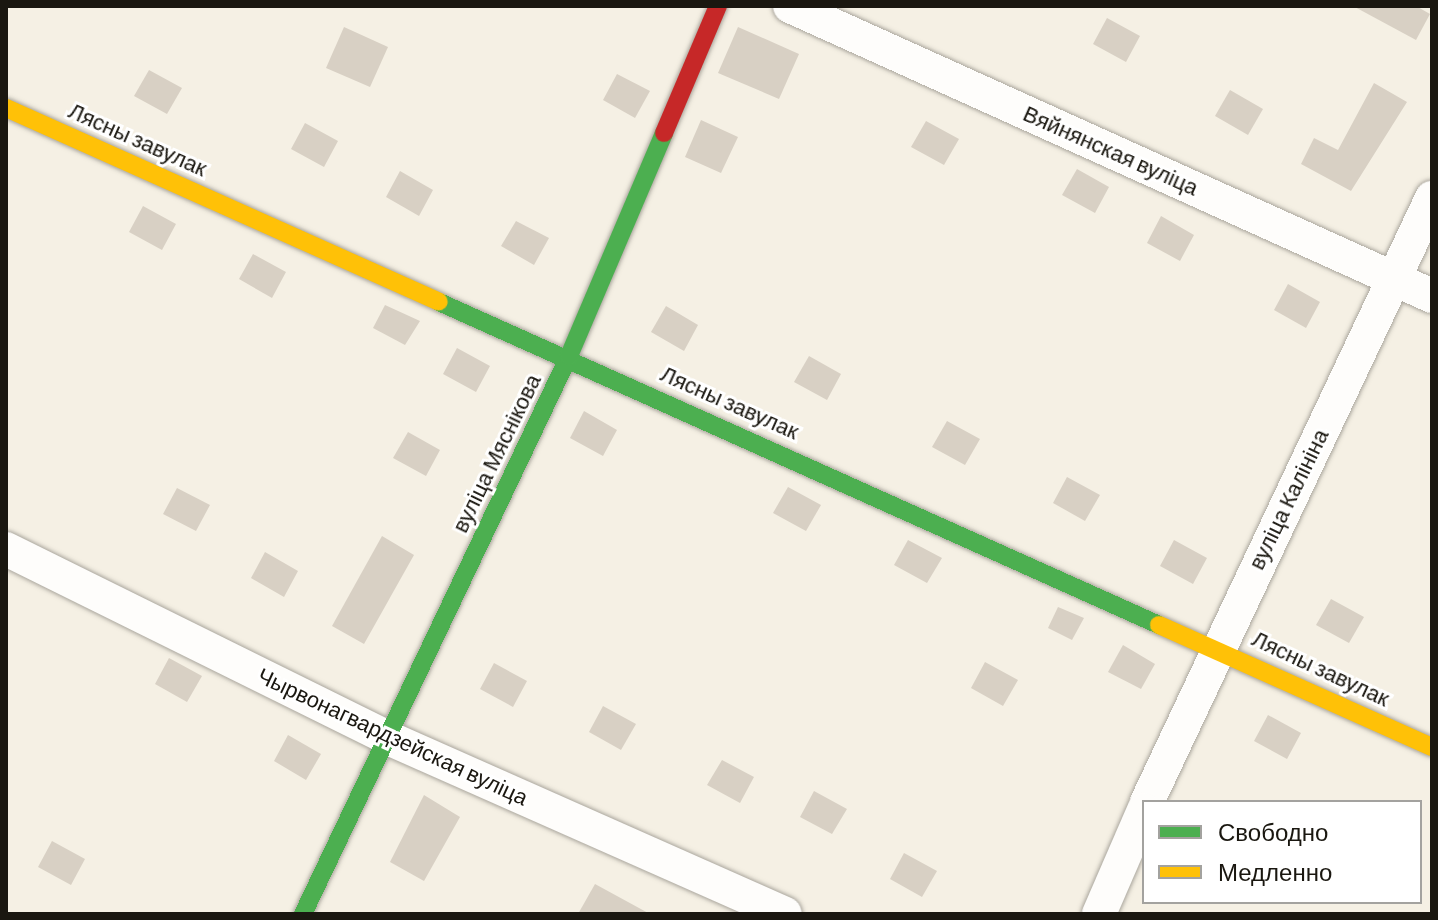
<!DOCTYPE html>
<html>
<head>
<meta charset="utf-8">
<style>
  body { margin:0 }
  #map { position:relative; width:1438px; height:920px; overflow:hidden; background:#f5f0e4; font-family:Barlow,sans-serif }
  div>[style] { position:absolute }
  .building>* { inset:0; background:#d8d0c4 }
  .roads { filter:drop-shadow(0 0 2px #aaa69d) drop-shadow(0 0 2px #aaa69d) }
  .street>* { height:34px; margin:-17px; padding:0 17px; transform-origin:17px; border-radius:17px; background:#fefdfb }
  .fast>* { height:18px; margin:-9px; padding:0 9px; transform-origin:9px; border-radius:9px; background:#4caf50 }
  .slow>* { height:18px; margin:-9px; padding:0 9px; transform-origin:9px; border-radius:9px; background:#ffc107 }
  .jam>* { height:18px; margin:-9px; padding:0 9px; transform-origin:9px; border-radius:9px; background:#c62828 }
  span { translate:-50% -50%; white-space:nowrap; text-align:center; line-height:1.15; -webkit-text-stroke:6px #fff; paint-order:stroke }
  .street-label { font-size:22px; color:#1a1710 }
  .frame { position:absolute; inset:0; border:8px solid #1a1710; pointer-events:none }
  .legend { position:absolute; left:1142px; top:800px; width:280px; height:104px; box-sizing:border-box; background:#fff; border:2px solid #a3a29f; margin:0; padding:10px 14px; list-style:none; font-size:24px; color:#1a1710 }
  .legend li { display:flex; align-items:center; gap:16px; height:40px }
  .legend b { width:40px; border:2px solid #a3a29f }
</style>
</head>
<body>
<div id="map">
  <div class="building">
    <div style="clip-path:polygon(1353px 6px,1416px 6px,1430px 14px,1416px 40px)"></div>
    <div style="clip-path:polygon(1107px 18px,1140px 36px,1126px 62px,1093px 44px)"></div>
    <div style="clip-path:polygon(344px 27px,388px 47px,370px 87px,326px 68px)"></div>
    <div style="clip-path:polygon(738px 27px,799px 54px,779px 99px,718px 73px)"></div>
    <div style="clip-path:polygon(149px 70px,182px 88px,167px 114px,134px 96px)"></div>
    <div style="clip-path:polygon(617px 74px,650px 91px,635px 118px,603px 100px)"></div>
    <div style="clip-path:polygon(1374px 83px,1407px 102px,1351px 191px,1301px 164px,1314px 138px,1338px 150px)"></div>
    <div style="clip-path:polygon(1230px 90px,1263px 109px,1248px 135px,1215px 116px)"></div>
    <div style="clip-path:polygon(701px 120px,738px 137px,721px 173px,685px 157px)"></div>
    <div style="clip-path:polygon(926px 121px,959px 139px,944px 165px,911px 147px)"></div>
    <div style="clip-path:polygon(305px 123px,338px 141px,324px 167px,291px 149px)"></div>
    <div style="clip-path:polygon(1077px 169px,1109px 187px,1095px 213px,1062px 195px)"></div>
    <div style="clip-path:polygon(400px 171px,433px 190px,419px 216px,386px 197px)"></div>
    <div style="clip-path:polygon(143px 206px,176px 224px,162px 250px,129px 232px)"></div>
    <div style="clip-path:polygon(1161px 216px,1194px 235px,1180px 261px,1147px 243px)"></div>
    <div style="clip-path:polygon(516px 221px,549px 238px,534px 265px,501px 246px)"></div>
    <div style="clip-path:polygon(253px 254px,286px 272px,272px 298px,239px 279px)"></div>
    <div style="clip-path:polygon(1288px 284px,1320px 302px,1306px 328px,1274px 310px)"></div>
    <div style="clip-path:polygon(385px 305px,420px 321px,405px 345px,373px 328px)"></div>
    <div style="clip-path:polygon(666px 306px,698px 325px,684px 351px,651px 332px)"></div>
    <div style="clip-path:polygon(457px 348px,490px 366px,476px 392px,443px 374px)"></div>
    <div style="clip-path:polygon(809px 356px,841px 374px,827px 400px,794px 382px)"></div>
    <div style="clip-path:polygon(584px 411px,617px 430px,603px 456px,570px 438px)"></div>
    <div style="clip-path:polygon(947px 421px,980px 439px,965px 465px,932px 447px)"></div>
    <div style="clip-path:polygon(408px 432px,440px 450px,426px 476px,393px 458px)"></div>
    <div style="clip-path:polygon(1067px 477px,1100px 495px,1085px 521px,1053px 503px)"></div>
    <div style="clip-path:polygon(788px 487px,821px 505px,806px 531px,773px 513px)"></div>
    <div style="clip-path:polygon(177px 488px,210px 505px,196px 531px,163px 514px)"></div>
    <div style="clip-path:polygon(382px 536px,414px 555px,364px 644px,332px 626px)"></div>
    <div style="clip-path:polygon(908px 540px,942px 558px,927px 583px,894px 565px)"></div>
    <div style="clip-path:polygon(1174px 540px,1207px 558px,1193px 584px,1160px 566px)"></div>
    <div style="clip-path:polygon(265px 552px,298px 571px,284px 597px,251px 578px)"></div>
    <div style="clip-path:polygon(1331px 599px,1364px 617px,1349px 643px,1316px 625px)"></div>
    <div style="clip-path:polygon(1058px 607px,1084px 618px,1072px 640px,1048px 628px)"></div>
    <div style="clip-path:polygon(1123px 645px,1155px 664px,1141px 689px,1108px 672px)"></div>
    <div style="clip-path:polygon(169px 658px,202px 676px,187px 702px,155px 684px)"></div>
    <div style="clip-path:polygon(985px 662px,1018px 680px,1003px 706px,971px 688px)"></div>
    <div style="clip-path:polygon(494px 663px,527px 681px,513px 707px,480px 689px)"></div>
    <div style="clip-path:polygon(603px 706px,636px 724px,621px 750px,589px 732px)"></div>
    <div style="clip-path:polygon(1268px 715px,1301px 733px,1287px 759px,1254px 741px)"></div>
    <div style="clip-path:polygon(288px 735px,321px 754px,306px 780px,274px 761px)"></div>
    <div style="clip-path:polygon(722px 760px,754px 777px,740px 803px,707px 785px)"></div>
    <div style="clip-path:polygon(814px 791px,847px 809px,832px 834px,800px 817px)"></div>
    <div style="clip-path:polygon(424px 795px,460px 817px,424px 881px,390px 862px)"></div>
    <div style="clip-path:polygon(52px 841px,85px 859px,71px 885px,38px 867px)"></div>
    <div style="clip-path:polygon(904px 853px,937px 871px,922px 897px,890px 879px)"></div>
    <div style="clip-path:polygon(595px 884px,650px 914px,578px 914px)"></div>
  </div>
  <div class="roads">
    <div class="street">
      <div style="left:790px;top:6px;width:704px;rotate:24.31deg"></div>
      <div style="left:6px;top:549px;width:424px;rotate:26.3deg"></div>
      <div style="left:386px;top:737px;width:436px;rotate:23.9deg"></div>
      <div style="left:1147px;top:802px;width:668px;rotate:-64.74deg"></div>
      <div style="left:1099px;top:914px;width:113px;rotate:-66.6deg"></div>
    </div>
    <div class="fast">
      <div style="left:439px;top:302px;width:789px;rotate:24.16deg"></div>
      <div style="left:303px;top:914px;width:618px;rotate:-64.51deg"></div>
      <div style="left:569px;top:356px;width:242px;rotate:-66.9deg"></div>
    </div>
    <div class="slow">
      <div style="left:6px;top:108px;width:474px;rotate:24.1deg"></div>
      <div style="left:1159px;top:625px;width:299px;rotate:24.1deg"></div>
    </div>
    <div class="jam">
      <div style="left:664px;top:133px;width:138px;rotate:-67deg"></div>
    </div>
  </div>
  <div class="street-label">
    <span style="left:138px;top:139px;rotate:24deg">Лясны завулак</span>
    <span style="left:1111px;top:150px;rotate:24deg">Вяйнянская вуліца</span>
    <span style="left:730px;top:402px;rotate:24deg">Лясны завулак</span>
    <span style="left:496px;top:453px;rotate:-64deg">вуліца Мяснікова</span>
    <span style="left:1288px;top:499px;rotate:-64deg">вуліца Калініна</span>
    <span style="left:1321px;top:668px;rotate:25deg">Лясны завулак</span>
    <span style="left:393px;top:736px;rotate:25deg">Чырвонагвардзейская вуліца</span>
  </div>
  <div class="frame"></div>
  <ul class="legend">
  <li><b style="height:10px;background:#4caf50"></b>Свободно</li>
  <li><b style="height:10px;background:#ffc107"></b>Медленно</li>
  </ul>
</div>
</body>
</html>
